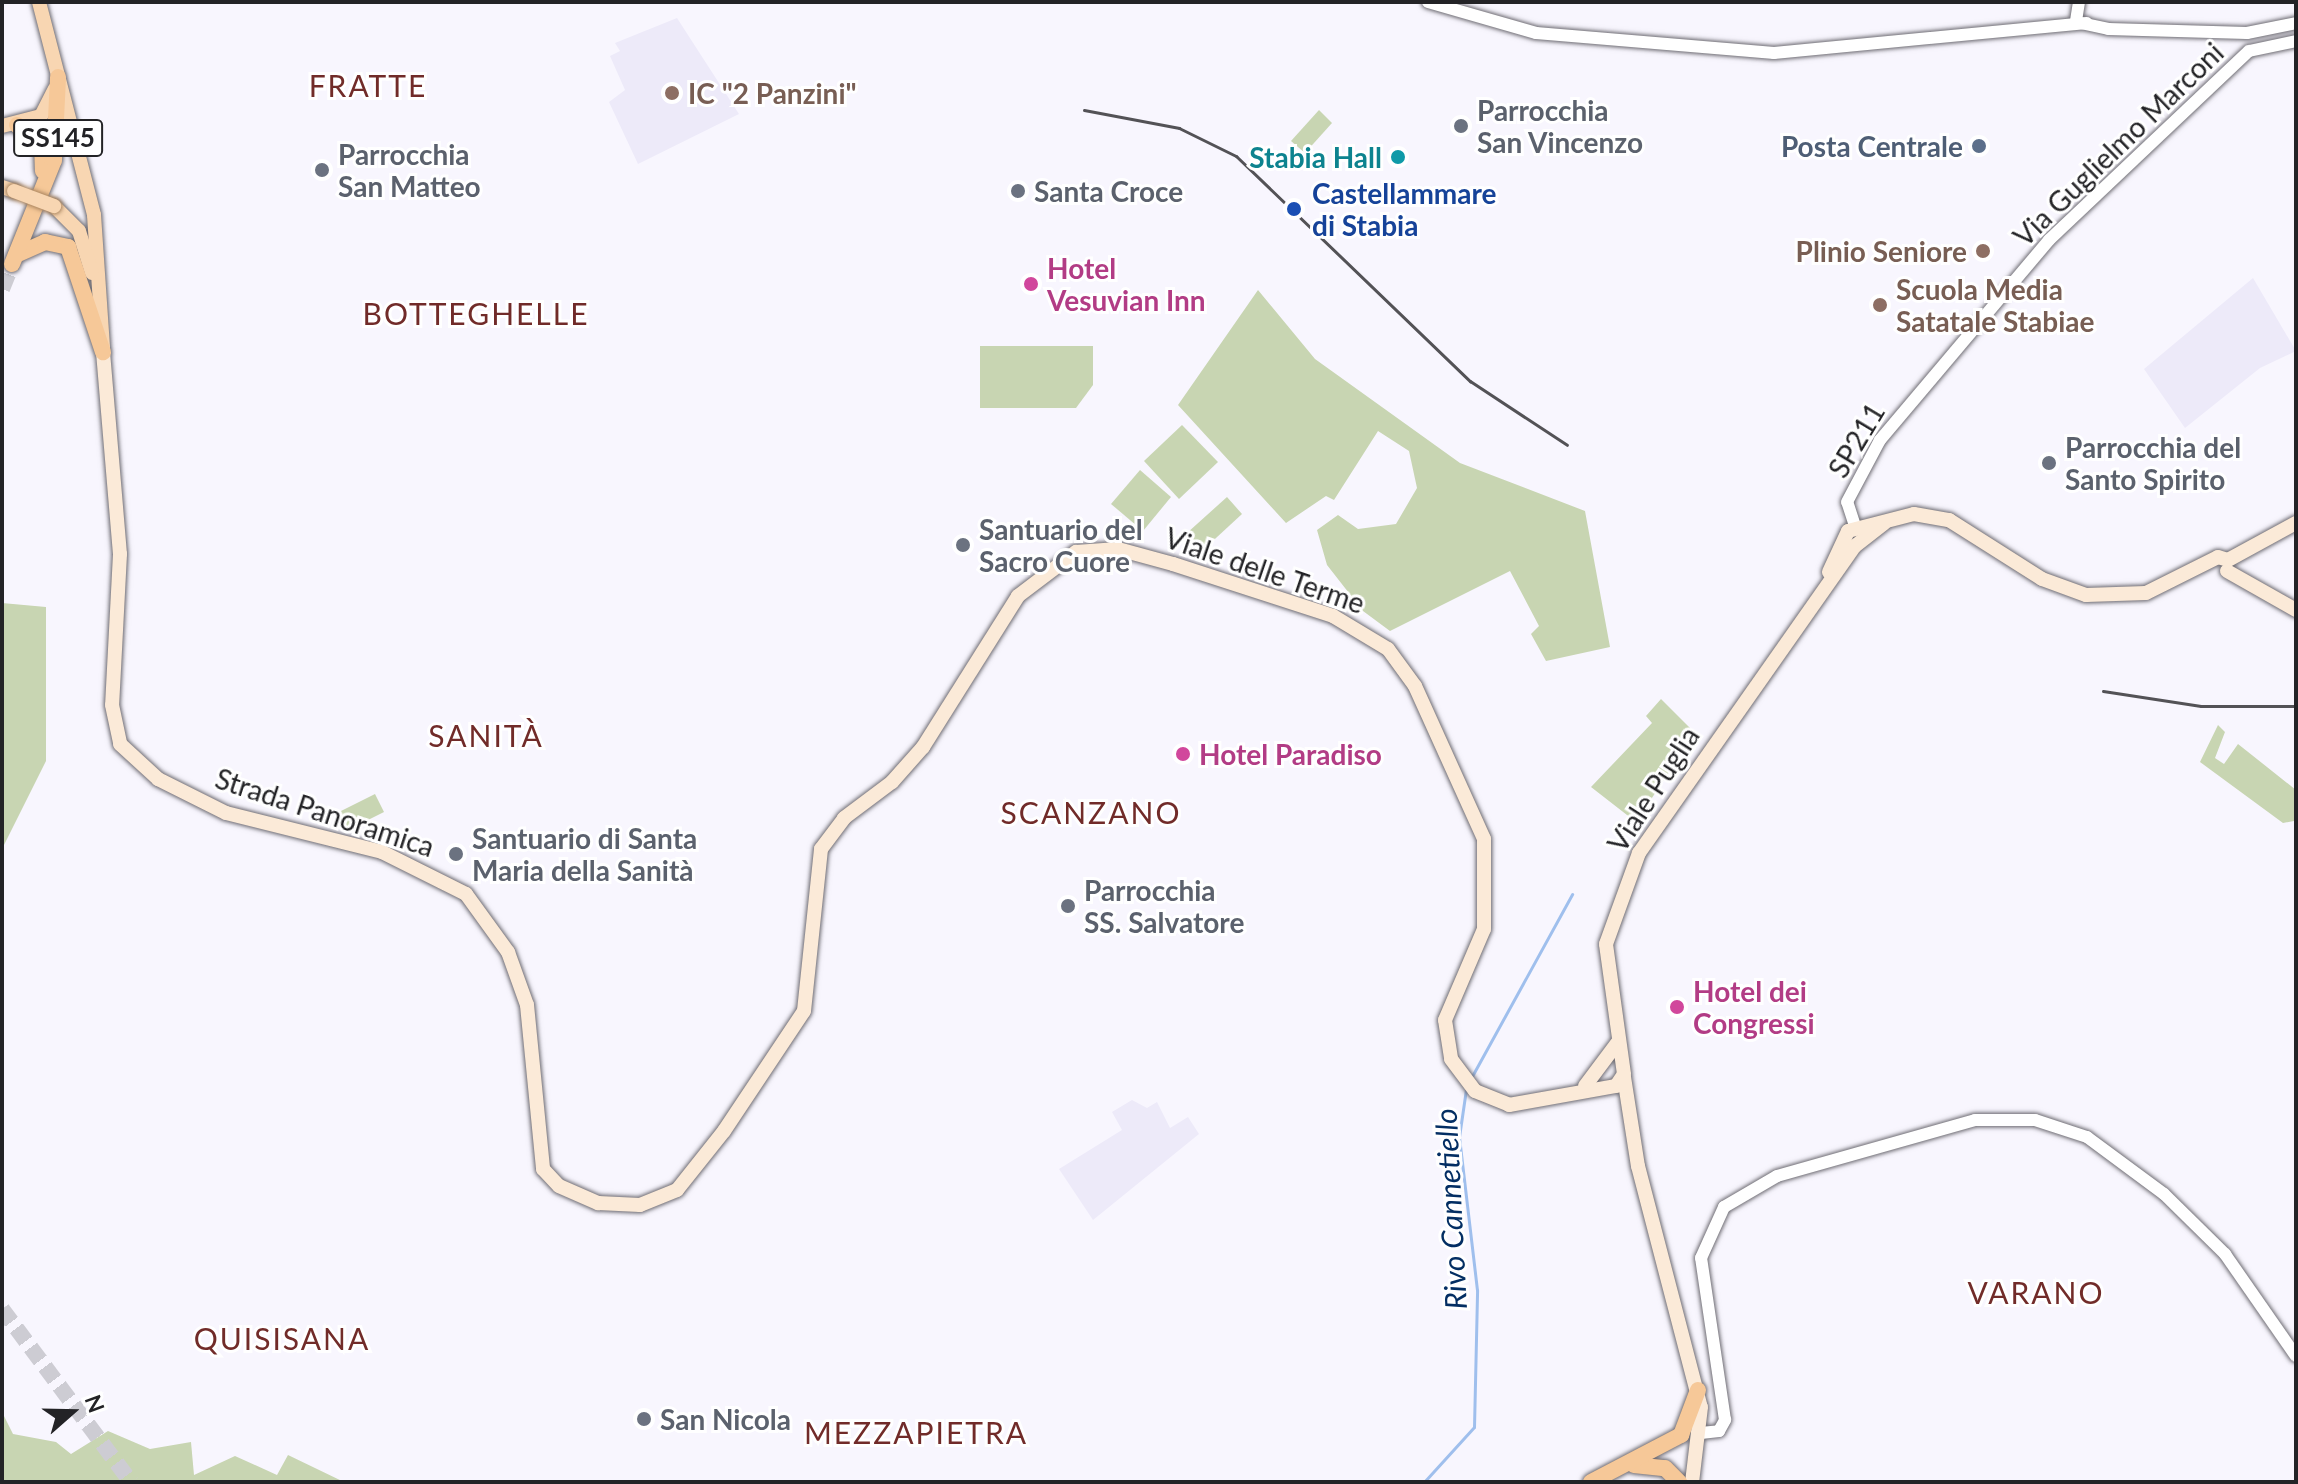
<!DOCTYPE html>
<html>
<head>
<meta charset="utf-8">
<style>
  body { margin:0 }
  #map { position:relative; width:2298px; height:1484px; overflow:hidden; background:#f8f6fe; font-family:Lato,sans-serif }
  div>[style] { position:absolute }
  .built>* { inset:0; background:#edeaf9 }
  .green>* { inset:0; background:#c8d5b2 }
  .stream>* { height:3px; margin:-1.5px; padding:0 1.5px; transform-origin:1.5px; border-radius:1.5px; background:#9fbfed }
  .trunk-tunnel>* { height:16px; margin-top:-8px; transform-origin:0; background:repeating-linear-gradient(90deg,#cdccd3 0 16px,transparent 0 24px) }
  .roads { filter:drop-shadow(0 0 2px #6f6d74) drop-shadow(0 0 2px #6f6d74) }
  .tertiary>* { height:12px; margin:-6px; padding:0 6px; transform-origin:6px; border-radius:6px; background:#fff }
  .secondary>* { height:14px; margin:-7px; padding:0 7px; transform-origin:7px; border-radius:7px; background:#fbead8 }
  .primary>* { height:14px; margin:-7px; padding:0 7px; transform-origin:7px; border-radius:7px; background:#f8d6b2 }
  .trunk>* { height:16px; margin:-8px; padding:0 8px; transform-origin:8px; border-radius:8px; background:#f6c898 }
  .rail>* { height:3px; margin:-1.5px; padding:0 1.5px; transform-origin:1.5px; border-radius:1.5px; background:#535256 }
  .bridges { filter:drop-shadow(0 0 2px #aa855f) drop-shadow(0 0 2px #aa855f) }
  .primary-bridge>* { height:14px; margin:-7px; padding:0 7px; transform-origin:7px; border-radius:7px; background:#f8d6b2 }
  .dots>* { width:22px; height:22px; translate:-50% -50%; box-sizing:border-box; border:4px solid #fff; border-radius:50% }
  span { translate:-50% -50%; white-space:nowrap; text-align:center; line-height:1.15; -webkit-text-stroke:6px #fff; paint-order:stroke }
  .shield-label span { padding:2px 6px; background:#fff; border:2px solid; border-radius:6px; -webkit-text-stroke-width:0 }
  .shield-label { font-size:26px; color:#232326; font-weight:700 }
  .education-label { font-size:28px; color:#785e54; font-weight:700 }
  .left { translate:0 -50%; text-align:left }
  .right { translate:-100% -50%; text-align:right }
  .worship-label { font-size:28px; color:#5b616d; font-weight:700 }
  .street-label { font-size:28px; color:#232326 }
  .service-label { font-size:28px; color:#4e5e75; font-weight:700 }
  .culture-label { font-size:28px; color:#0d838f; font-weight:700 }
  .transit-label { font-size:28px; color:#164399; font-weight:700 }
  .hotel-label { font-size:28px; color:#b23c85; font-weight:700 }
  .neighbourhood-label { font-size:30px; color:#712b29; letter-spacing:2px }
  .water-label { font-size:30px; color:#032e63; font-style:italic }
  .frame { position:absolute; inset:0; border:4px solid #232326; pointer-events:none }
  .north { position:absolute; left:32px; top:1372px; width:80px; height:80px; -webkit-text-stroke:6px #fff; paint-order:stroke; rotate:70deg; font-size:22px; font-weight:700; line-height:32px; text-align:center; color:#232326 }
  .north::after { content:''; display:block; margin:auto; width:28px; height:36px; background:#232326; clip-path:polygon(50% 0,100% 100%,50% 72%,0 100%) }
</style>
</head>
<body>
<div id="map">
  <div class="built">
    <div style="clip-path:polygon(677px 18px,739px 114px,638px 164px,609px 102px,625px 90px,610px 56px,620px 51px,615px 43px)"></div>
    <div style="clip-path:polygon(2253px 278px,2296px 351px,2260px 368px,2185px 428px,2144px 369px)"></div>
    <div style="clip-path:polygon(1132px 1100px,1147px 1108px,1157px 1102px,1170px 1128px,1188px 1117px,1199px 1134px,1093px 1220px,1059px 1169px,1122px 1130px,1112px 1112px)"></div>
  </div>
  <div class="green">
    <div style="clip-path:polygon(1319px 110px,1332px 123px,1305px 153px,1291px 141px)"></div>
    <div style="clip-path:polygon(1258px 290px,1315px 359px,1460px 463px,1585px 511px,1610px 647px,1546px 661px,1531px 634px,1539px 626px,1510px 571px,1390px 631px,1363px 611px,1327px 565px,1317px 530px,1338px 515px,1358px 529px,1396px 524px,1417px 488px,1409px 451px,1378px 431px,1334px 500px,1326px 496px,1286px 523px,1178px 405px)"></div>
    <div style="clip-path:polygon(980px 346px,1093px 346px,1093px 385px,1076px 408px,980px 408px)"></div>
    <div style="clip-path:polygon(1182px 425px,1218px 462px,1179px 499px,1144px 461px)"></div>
    <div style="clip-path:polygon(1140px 470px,1171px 497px,1143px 531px,1111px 504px)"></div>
    <div style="clip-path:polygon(1227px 497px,1242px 514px,1203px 550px,1187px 533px)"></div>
    <div style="clip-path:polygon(2px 603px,46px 607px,46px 761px,2px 849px)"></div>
    <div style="clip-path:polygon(1661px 699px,1695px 733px,1636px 822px,1591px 787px,1652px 723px,1646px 716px)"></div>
    <div style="clip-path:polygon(2218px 725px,2225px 732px,2215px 758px,2224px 764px,2238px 744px,2296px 790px,2294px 821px,2283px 823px,2200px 762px)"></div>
    <div style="clip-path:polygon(375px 794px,384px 812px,344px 832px,335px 814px)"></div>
    <div style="clip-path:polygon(2px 1412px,13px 1434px,56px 1442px,71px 1454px,108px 1431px,150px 1449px,191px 1442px,194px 1475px,235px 1456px,277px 1475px,288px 1455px,344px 1482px,2px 1482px)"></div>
  </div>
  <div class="stream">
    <div style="left:1471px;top:1078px;width:210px;rotate:-61.2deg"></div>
    <div style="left:1424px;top:1482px;width:74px;rotate:-47.7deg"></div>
    <div style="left:1474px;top:1427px;width:137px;rotate:-88.7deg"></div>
    <div style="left:1477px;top:1290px;width:154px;rotate:-96.7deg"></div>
    <div style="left:1459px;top:1137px;width:49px;rotate:-81.7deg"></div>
  </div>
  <div class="trunk-tunnel">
    <div style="left:2px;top:289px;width:27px;rotate:-68deg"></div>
    <div style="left:2px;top:1309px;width:216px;rotate:53.3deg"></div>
  </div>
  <div class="roads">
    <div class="tertiary">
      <div style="left:1428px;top:2px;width:112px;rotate:16deg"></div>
      <div style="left:1536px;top:33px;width:239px;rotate:4.8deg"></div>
      <div style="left:1774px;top:53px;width:314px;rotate:-5.5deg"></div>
      <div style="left:2079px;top:2px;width:20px;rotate:99deg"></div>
      <div style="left:2076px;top:22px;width:33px;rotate:12deg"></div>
      <div style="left:2108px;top:29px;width:139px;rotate:1.6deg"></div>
      <div style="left:2247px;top:33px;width:50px;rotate:-11.5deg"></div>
      <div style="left:1856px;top:529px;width:28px;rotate:-108deg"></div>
      <div style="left:1847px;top:502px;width:70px;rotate:-62deg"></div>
      <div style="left:1880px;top:440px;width:262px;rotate:-49.8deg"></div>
      <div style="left:2049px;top:240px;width:275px;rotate:-43.4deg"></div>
      <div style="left:2249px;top:51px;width:48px;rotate:-12deg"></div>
      <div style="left:1701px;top:1433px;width:18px;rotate:-6deg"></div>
      <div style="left:1719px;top:1431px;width:13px;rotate:-61deg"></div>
      <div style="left:1725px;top:1420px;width:164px;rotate:-98.4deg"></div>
      <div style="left:1701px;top:1258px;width:56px;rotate:-65.7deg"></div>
      <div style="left:1724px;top:1207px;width:61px;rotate:-30.3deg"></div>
      <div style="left:1777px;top:1176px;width:206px;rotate:-15.8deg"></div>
      <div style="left:1975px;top:1120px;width:60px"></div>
      <div style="left:2035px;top:1120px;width:55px;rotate:18.1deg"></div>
      <div style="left:2087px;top:1137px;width:96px;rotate:36.5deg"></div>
      <div style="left:2164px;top:1194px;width:86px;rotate:44.5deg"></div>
      <div style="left:2225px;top:1254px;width:124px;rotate:55.2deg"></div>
    </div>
    <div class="secondary">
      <div style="left:103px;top:352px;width:203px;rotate:85.2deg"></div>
      <div style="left:120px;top:554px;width:151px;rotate:93deg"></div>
      <div style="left:112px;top:705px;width:40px;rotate:78deg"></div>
      <div style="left:120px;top:744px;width:52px;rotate:42.6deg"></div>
      <div style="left:158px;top:779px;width:76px;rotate:26.6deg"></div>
      <div style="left:226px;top:813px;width:161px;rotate:14deg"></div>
      <div style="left:382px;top:852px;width:94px;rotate:26.6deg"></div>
      <div style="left:466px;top:894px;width:72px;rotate:54.1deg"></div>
      <div style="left:508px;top:952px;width:56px;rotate:70.3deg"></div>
      <div style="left:527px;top:1005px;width:165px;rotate:84.4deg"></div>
      <div style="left:543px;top:1169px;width:23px;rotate:47deg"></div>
      <div style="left:559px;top:1186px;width:43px;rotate:23.6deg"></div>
      <div style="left:598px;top:1203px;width:42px;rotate:2.7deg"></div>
      <div style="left:640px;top:1205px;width:40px;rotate:-22deg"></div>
      <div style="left:677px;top:1190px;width:75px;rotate:-51.5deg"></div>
      <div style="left:724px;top:1131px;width:144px;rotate:-56.3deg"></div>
      <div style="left:804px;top:1011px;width:163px;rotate:-84deg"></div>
      <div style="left:821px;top:849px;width:39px;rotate:-53deg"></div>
      <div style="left:844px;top:818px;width:60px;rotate:-36.9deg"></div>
      <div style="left:892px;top:782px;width:47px;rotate:-48.5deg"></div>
      <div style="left:923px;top:747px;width:178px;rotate:-57.8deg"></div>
      <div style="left:1018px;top:596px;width:73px;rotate:-37.2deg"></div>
      <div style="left:1076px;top:552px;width:42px;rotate:-4.1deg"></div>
      <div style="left:1118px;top:549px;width:57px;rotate:15.3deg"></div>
      <div style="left:1173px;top:564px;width:168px;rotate:18deg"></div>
      <div style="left:1333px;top:616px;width:64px;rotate:31deg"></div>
      <div style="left:1388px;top:649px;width:46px;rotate:53.9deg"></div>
      <div style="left:1415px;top:686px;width:168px;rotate:65.7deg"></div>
      <div style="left:1484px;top:839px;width:90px;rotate:90deg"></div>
      <div style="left:1484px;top:929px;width:99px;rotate:113.2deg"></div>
      <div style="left:1445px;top:1020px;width:39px;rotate:81deg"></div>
      <div style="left:1451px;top:1059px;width:40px;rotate:53deg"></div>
      <div style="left:1475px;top:1091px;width:37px;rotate:22deg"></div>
      <div style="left:1509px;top:1105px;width:109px;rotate:-10.1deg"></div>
      <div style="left:1616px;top:1086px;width:14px;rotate:-56deg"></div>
      <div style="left:1624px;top:1074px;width:131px;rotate:-97.9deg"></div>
      <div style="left:1606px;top:944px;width:97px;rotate:-70.1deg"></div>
      <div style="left:1639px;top:853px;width:375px;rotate:-54.9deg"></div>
      <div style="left:1855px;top:546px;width:37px;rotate:-38deg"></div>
      <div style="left:2228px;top:560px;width:77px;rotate:-28.6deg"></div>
      <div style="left:2227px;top:571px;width:79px;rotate:29.5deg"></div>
      <div style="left:1829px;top:572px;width:45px;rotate:-65.1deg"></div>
      <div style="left:1848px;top:531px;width:68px;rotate:-14.4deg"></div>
      <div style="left:1914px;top:514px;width:36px;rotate:10deg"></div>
      <div style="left:1949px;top:520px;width:110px;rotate:32.4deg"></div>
      <div style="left:2042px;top:579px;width:47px;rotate:20deg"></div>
      <div style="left:2086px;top:595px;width:60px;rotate:-1.9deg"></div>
      <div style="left:2146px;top:593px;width:80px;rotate:-26.6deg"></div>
      <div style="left:2218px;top:557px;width:10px;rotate:17deg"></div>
      <div style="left:1624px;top:1077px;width:90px;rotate:81.1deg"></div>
      <div style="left:1638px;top:1166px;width:249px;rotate:75.4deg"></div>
      <div style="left:1701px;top:1407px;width:76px;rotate:96.8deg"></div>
      <div style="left:1585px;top:1086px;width:55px;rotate:-53.1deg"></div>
    </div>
    <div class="primary">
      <div style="left:39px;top:2px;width:220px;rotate:75.5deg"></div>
      <div style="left:94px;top:215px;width:133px;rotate:86.1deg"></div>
      <div style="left:2px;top:126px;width:40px;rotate:-14.4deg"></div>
      <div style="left:41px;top:116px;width:30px;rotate:-63deg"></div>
      <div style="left:2px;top:187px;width:13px;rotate:18deg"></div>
      <div style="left:54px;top:206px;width:35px;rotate:45deg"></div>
      <div style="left:79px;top:231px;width:44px;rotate:72.8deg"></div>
    </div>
    <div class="trunk">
      <div style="left:17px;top:125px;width:31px;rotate:37deg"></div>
      <div style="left:42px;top:144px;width:27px;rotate:88deg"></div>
      <div style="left:16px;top:255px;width:32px;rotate:-24deg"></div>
      <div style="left:45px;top:242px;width:24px;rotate:12deg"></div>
      <div style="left:68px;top:247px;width:111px;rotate:71.6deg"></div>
      <div style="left:12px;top:264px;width:112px;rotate:-68deg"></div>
      <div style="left:54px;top:160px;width:83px;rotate:-87.2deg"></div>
      <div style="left:1634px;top:1465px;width:31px;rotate:6deg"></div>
      <div style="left:1665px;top:1468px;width:20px;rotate:45deg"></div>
      <div style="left:1591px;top:1482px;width:102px;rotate:-27.6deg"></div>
      <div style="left:1681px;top:1435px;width:48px;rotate:-69.3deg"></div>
    </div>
  </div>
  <div class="rail">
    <div style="left:1084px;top:110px;width:97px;rotate:10.7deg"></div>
    <div style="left:1179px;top:128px;width:64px;rotate:26.2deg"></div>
    <div style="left:1236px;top:156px;width:325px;rotate:43.9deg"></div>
    <div style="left:1470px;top:381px;width:116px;rotate:33.4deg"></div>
    <div style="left:2103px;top:691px;width:99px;rotate:8.7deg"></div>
    <div style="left:2201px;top:706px;width:95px"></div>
  </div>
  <div class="bridges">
    <div class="primary-bridge">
      <div style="left:14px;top:191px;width:43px;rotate:20.6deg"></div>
    </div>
  </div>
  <div class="dots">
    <div style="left:672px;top:93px;background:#8d6e63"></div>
    <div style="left:1461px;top:126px;background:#6b7280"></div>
    <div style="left:1979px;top:146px;background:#5c6f8a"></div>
    <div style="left:1398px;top:157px;background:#0f9aa8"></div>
    <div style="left:322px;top:170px;background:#6b7280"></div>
    <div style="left:1018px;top:191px;background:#6b7280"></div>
    <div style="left:1294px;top:209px;background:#1a4fb4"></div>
    <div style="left:1983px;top:251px;background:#8d6e63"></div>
    <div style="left:1031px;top:284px;background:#d1479c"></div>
    <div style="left:1880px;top:305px;background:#8d6e63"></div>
    <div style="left:2049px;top:463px;background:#6b7280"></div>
    <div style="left:963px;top:545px;background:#6b7280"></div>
    <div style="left:1183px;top:754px;background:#d1479c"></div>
    <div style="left:456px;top:854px;background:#6b7280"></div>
    <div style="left:1068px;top:906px;background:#6b7280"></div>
    <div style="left:1677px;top:1007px;background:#d1479c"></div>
    <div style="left:644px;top:1419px;background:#6b7280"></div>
  </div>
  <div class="shield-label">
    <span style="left:58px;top:138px">SS145</span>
  </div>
  <div class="education-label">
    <span class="left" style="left:688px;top:93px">IC "2 Panzini"</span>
    <span class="right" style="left:1967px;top:251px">Plinio Seniore</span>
    <span class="left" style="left:1896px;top:305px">Scuola Media<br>Satatale Stabiae</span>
  </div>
  <div class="worship-label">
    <span class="left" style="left:1477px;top:126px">Parrocchia<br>San Vincenzo</span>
    <span class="left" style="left:338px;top:170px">Parrocchia<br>San Matteo</span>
    <span class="left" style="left:1034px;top:191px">Santa Croce</span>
    <span class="left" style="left:2065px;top:463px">Parrocchia del<br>Santo Spirito</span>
    <span class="left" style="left:979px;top:545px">Santuario del<br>Sacro Cuore</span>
    <span class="left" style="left:472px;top:854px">Santuario di Santa<br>Maria della Sanità</span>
    <span class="left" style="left:1084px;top:906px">Parrocchia<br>SS. Salvatore</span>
    <span class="left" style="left:660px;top:1419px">San Nicola</span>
  </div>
  <div class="street-label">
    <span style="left:2118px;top:144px;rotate:-44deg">Via Guglielmo Marconi</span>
    <span style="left:1856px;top:440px;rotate:-59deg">SP211</span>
    <span style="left:1265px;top:570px;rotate:19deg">Viale delle Terme</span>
    <span style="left:1653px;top:789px;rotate:-57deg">Viale Puglia</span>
    <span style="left:325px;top:812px;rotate:18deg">Strada Panoramica</span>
  </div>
  <div class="service-label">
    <span class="right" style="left:1963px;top:146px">Posta Centrale</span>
  </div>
  <div class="culture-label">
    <span class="right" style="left:1382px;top:157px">Stabia Hall</span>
  </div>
  <div class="transit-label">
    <span class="left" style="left:1312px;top:209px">Castellammare<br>di Stabia</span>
  </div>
  <div class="hotel-label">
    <span class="left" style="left:1047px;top:284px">Hotel<br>Vesuvian Inn</span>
    <span class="left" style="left:1199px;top:754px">Hotel Paradiso</span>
    <span class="left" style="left:1693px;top:1007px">Hotel dei<br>Congressi</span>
  </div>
  <div class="neighbourhood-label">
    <span style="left:368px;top:85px">FRATTE</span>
    <span style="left:476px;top:313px">BOTTEGHELLE</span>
    <span style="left:486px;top:735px">SANITÀ</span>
    <span style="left:1091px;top:812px">SCANZANO</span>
    <span style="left:2036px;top:1292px">VARANO</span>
    <span style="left:282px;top:1338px">QUISISANA</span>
    <span style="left:916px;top:1432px">MEZZAPIETRA</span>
  </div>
  <div class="water-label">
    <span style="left:1450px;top:1209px;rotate:-93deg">Rivo Cannetiello</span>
  </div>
  <div class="frame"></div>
  <div class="north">N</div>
</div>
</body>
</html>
